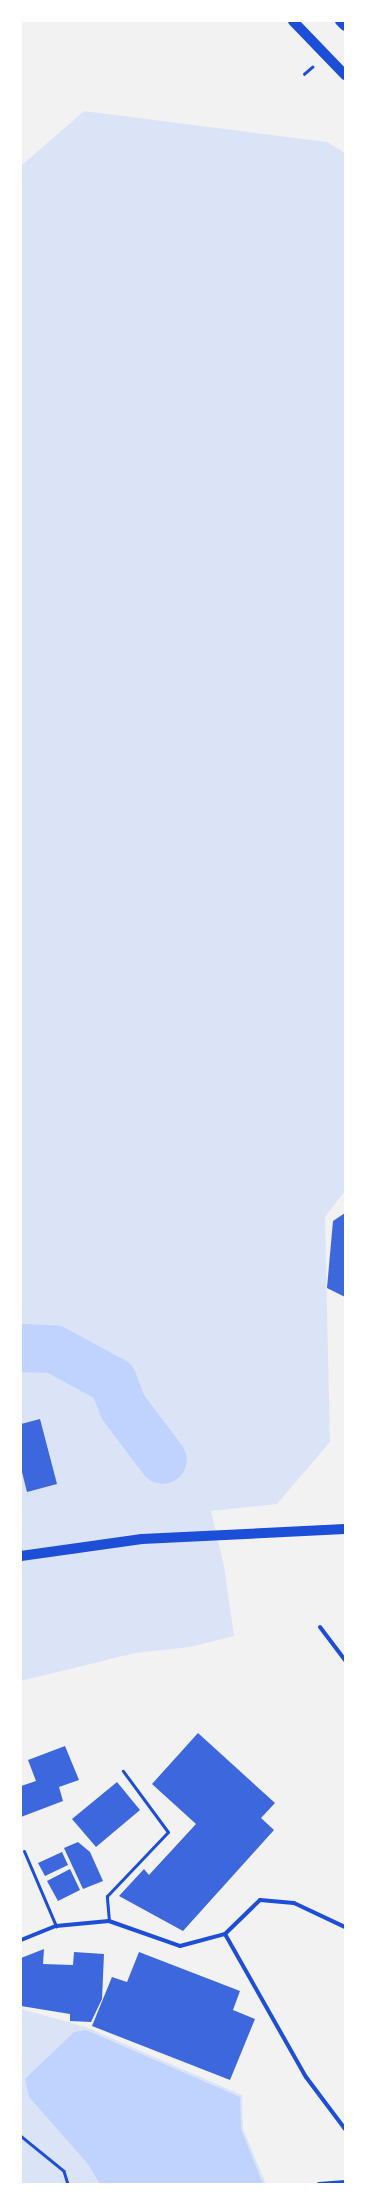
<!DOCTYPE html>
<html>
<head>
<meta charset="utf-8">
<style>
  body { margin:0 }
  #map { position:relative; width:366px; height:2205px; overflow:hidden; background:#f2f2f2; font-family:"PT Serif",serif }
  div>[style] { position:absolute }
  .green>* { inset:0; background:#dbe4f7 }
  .water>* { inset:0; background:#bfd3fe }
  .river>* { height:48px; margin:-24px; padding:0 24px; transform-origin:24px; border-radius:24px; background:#bfd3fe }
  .building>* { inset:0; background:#3d67dc }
  .path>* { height:2.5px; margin:-1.25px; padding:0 1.25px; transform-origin:1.25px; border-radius:1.25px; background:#1d4ed8 }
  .service>* { height:3px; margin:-1.5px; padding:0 1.5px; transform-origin:1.5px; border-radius:1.5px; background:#1d4ed8 }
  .minor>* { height:4px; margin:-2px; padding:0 2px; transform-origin:2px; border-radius:2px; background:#1d4ed8 }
  .primary>* { height:10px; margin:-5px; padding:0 5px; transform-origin:5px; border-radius:5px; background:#1d4ed8 }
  span { translate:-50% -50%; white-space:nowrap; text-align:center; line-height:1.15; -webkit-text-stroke:4px #fff; paint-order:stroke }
  .frame { position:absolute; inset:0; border:22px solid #fff; pointer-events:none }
</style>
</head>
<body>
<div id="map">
  <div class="green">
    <div style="clip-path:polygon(84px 111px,327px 142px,345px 153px,345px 1191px,325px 1217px,330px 1442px,277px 1504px,211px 1511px,224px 1566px,234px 1636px,190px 1647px,135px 1653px,21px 1681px,21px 166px)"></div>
    <div style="clip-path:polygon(21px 2009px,86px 2027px,242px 2095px,243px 2129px,266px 2184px,21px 2184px)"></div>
  </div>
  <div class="water">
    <div style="clip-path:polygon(86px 2030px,240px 2097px,241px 2129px,263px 2184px,100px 2184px,88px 2164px,29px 2097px,25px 2079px,74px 2032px)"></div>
  </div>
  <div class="river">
    <div style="left:21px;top:1348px;width:33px;rotate:2deg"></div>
    <div style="left:54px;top:1349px;width:67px;rotate:28.5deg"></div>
    <div style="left:113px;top:1381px;width:28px;rotate:69deg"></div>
    <div style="left:123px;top:1407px;width:66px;rotate:53deg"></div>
  </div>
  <div class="building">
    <div style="clip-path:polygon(345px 1213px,345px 1297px,327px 1288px,333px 1221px)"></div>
    <div style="clip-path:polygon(40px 1419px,57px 1484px,27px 1492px,21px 1468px,21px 1424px)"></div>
    <div style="clip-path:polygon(198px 1733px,275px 1803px,261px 1818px,274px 1830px,183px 1931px,119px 1896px,144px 1869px,149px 1875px,196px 1824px,152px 1784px)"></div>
    <div style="clip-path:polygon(65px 1746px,79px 1780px,59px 1787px,63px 1801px,21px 1817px,21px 1786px,36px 1781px,28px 1760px)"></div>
    <div style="clip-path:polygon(117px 1782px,140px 1810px,96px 1847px,72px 1819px)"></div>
    <div style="clip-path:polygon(78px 1842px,90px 1852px,103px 1881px,83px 1889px,64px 1848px)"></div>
    <div style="clip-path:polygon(62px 1852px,68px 1865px,45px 1876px,38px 1863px)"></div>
    <div style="clip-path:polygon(70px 1869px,80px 1890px,58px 1901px,47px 1881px)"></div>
    <div style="clip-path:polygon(44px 1949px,43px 1964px,73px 1965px,74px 1952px,104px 1954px,102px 1999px,91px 2022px,70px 2021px,70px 2014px,21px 2006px,21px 1958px)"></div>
    <div style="clip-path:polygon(139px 1952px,240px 1991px,233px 2010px,255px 2019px,230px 2080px,92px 2026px,112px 1977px,127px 1982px)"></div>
  </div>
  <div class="path">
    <div style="left:304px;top:74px;width:11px;rotate:-41deg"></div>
    <div style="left:21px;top:2136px;width:55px;rotate:39.1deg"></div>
    <div style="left:64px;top:2171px;width:14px;rotate:73deg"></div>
  </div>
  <div class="service">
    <div style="left:24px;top:1851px;width:82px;rotate:66.9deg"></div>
    <div style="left:109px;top:1921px;width:25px;rotate:-95deg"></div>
    <div style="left:107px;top:1896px;width:88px;rotate:-46.4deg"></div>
    <div style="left:168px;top:1832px;width:76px;rotate:-126.4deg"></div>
    <div style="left:318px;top:2183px;width:27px;rotate:-4deg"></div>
  </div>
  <div class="minor">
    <div style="left:320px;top:1627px;width:41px;rotate:52.9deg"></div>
    <div style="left:225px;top:1934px;width:164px;rotate:60.5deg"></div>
    <div style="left:306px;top:2077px;width:65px;rotate:53.1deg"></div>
    <div style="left:21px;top:1940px;width:38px;rotate:-22deg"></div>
    <div style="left:56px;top:1926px;width:53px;rotate:-5.4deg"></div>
    <div style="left:109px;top:1921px;width:75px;rotate:19.4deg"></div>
    <div style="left:180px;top:1946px;width:47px;rotate:-14.9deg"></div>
    <div style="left:225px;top:1934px;width:49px;rotate:-44.2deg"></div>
    <div style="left:260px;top:1900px;width:34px;rotate:5deg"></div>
    <div style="left:294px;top:1903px;width:56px;rotate:25.2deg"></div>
  </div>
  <div class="primary">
    <div style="left:293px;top:21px;width:75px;rotate:46.1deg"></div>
    <div style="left:340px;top:21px;width:7px;rotate:45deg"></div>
    <div style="left:21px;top:1556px;width:122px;rotate:-8deg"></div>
    <div style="left:142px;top:1539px;width:203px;rotate:-2.8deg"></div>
  </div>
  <div class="frame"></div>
</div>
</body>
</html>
